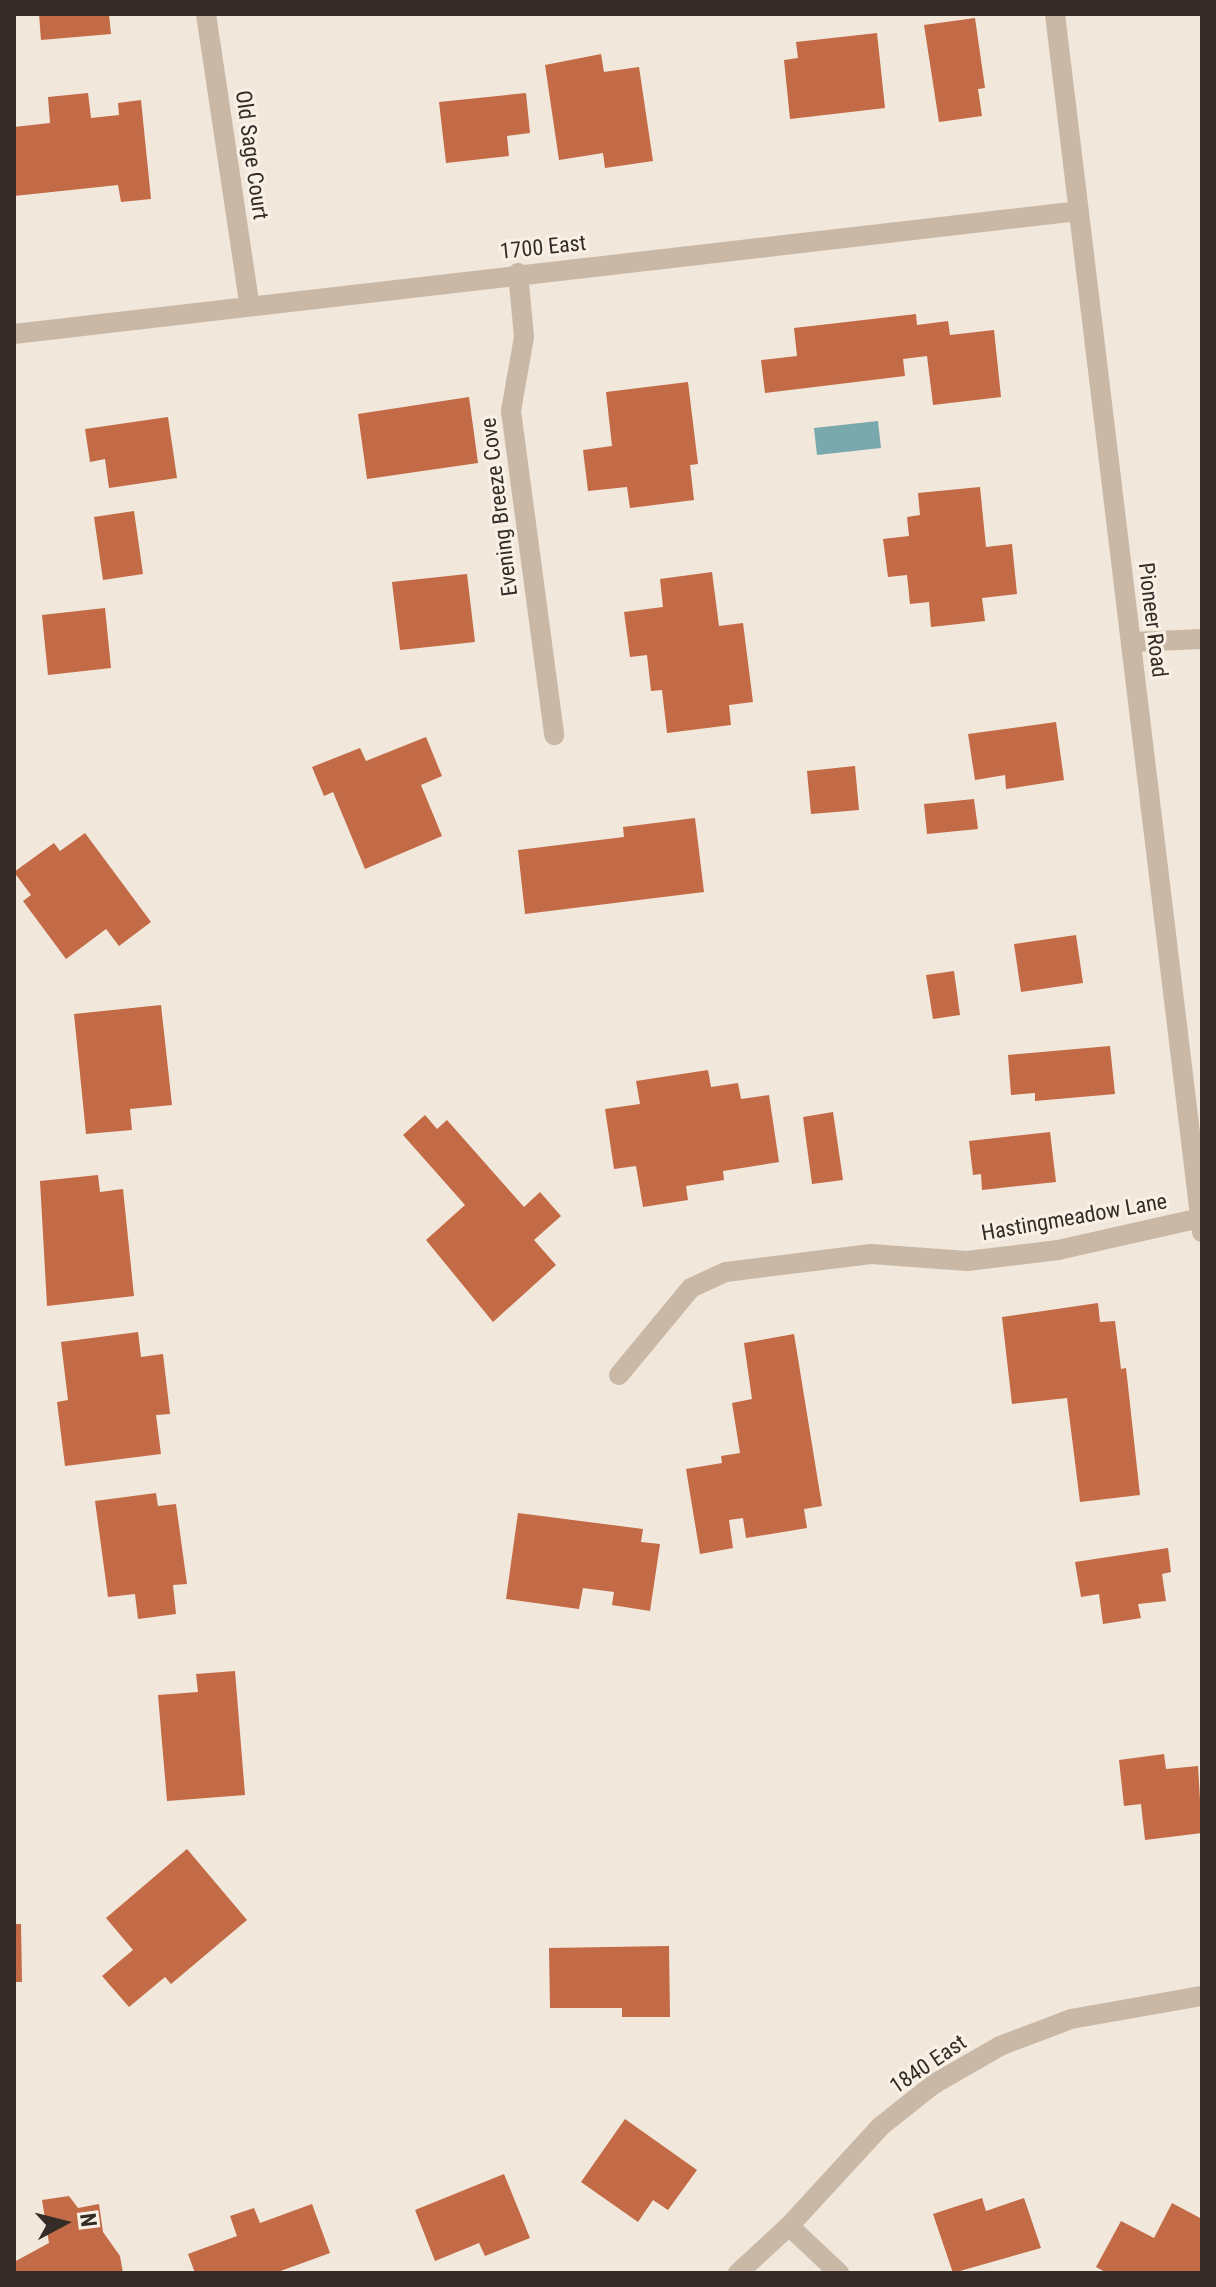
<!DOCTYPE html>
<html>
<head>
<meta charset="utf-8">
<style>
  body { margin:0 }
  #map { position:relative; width:1216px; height:2287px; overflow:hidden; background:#f1e7da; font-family:"Roboto Condensed",sans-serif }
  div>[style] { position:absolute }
  .water>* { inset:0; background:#7aa9ad }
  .building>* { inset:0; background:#c36a46 }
  .minor>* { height:20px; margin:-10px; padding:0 10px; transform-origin:10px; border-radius:10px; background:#c9b8a6 }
  .tertiary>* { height:20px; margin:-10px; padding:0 10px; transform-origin:10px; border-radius:10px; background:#c9b8a6 }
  span { translate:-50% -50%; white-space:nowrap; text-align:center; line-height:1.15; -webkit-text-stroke:6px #f9f1e6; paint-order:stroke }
  .street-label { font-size:22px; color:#352c27 }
  .frame { position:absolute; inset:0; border:16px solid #352c27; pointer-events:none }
  .north { position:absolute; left:24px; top:2183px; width:80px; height:80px; -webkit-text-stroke:6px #f9f1e6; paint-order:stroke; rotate:83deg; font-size:22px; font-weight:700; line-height:32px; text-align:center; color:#352c27 }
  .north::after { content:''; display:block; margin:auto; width:28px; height:36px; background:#352c27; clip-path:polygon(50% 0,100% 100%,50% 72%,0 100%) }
</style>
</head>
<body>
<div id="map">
  <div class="water">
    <div style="clip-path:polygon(878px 421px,881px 448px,817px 455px,814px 428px)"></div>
  </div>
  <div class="building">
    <div style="clip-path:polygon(39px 14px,109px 14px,111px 34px,41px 40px)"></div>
    <div style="clip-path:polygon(975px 18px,985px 88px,978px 89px,982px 116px,939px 122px,924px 25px)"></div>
    <div style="clip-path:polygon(877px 33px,885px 108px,790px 119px,784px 60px,798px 58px,796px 42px)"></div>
    <div style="clip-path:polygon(601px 54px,604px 72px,639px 67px,653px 161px,605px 168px,603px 153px,559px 160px,545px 65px)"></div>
    <div style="clip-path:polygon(88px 93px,91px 118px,119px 115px,118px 103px,141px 100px,151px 199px,121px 202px,118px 185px,14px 196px,14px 127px,50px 123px,48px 97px)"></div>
    <div style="clip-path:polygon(526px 93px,530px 133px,507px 136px,509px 156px,446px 163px,439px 102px)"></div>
    <div style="clip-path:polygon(916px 314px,917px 325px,948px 321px,950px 335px,994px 330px,1001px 397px,933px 405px,927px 356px,903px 359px,905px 376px,765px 393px,761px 360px,797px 356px,794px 328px)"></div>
    <div style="clip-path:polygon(688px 382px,698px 464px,690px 465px,694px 500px,630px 508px,627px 487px,588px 491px,583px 450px,612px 446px,606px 392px)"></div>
    <div style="clip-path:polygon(469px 397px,478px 463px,367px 479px,358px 414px)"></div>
    <div style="clip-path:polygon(168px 417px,177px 478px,109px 488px,105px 459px,90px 462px,85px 429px)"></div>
    <div style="clip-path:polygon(980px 487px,986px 547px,1012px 544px,1017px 594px,982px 598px,985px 621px,931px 627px,929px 602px,910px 604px,907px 575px,888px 577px,883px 539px,909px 536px,907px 517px,920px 515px,918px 493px)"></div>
    <div style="clip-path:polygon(134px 511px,143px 574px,103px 580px,94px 517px)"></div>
    <div style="clip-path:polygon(712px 572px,719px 626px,743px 623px,753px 702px,729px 705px,731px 725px,667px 733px,662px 690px,651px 691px,647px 655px,630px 657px,624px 612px,663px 607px,660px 579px)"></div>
    <div style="clip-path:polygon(467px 574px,475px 642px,400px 650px,392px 582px)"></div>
    <div style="clip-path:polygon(105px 608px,111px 668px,48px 675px,42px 615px)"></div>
    <div style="clip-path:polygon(1056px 722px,1064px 780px,1006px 789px,1005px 775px,975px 780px,968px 734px)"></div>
    <div style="clip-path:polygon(426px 737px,442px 776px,421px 785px,442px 836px,365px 869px,333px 792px,324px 796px,312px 767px,360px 748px,366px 761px)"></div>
    <div style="clip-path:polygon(855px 766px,859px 810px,811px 814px,807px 771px)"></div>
    <div style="clip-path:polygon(974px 799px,978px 829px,927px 834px,924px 804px)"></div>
    <div style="clip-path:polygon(695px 818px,704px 892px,525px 914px,518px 850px,624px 837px,623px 827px)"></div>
    <div style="clip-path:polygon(85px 833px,151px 922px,119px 946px,106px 929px,66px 959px,23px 901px,31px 895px,14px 872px,54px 843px,60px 851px)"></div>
    <div style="clip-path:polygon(1076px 935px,1083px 983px,1021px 992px,1014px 944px)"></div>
    <div style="clip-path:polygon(954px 971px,960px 1015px,933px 1019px,926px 975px)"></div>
    <div style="clip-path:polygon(161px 1005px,172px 1105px,130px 1109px,132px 1130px,86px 1134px,74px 1014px)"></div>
    <div style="clip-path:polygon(1110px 1046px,1115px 1094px,1035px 1101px,1035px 1093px,1011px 1095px,1008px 1055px)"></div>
    <div style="clip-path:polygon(708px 1070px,711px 1087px,738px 1083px,741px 1099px,769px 1095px,779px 1162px,723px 1171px,724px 1180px,686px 1186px,688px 1200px,643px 1207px,636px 1166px,614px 1169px,605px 1109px,640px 1104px,636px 1081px)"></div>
    <div style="clip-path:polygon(833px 1112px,843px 1180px,812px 1184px,803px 1117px)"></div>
    <div style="clip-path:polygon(425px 1115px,437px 1129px,447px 1120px,524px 1207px,540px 1192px,561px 1216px,534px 1240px,556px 1265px,493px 1322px,426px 1240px,465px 1205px,403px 1135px)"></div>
    <div style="clip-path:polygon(1050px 1132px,1056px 1182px,982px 1190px,981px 1174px,973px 1175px,969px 1141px)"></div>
    <div style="clip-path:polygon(98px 1175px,100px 1192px,123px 1189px,134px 1296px,47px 1306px,40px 1181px)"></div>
    <div style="clip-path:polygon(1098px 1303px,1100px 1322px,1115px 1321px,1121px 1369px,1126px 1368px,1140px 1495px,1080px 1502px,1067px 1398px,1012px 1404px,1002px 1317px)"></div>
    <div style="clip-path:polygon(138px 1332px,141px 1357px,163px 1354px,170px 1414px,156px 1415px,161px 1454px,65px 1466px,57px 1402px,68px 1400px,61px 1342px)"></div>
    <div style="clip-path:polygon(794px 1334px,822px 1506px,804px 1509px,807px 1528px,746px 1538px,743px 1518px,729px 1520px,733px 1548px,700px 1554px,686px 1469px,722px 1463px,721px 1456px,740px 1453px,732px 1403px,752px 1399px,744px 1343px)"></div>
    <div style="clip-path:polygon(156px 1493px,158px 1506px,176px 1504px,187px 1584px,173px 1585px,176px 1614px,138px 1619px,135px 1594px,108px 1597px,95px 1501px)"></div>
    <div style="clip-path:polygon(518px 1513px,643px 1529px,641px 1542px,660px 1544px,650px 1611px,612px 1605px,614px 1592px,583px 1588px,579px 1609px,506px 1599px)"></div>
    <div style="clip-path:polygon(1168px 1548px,1171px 1572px,1162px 1574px,1166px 1601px,1138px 1604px,1141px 1618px,1103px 1624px,1099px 1594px,1081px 1597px,1075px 1562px)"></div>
    <div style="clip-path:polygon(235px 1671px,245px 1795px,167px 1801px,158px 1695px,198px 1692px,196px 1674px)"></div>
    <div style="clip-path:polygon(1164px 1754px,1166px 1769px,1198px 1766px,1202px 1833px,1145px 1840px,1141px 1804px,1124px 1806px,1119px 1760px)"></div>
    <div style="clip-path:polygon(187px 1849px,247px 1920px,171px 1984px,165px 1977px,129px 2007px,102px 1976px,133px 1950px,106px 1918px)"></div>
    <div style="clip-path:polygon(14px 1924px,21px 1924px,22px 1982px,14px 1982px)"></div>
    <div style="clip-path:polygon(669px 1946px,670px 2017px,622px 2017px,622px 2008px,550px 2008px,549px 1948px)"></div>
    <div style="clip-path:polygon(625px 2119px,697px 2170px,668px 2210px,653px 2200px,638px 2222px,581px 2182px)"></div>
    <div style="clip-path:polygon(504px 2174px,530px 2238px,485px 2256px,479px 2243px,435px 2261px,415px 2210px)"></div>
    <div style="clip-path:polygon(69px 2196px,78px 2208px,99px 2204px,103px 2232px,120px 2256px,123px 2273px,14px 2273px,14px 2262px,49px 2243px,42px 2200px)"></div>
    <div style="clip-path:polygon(982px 2198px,986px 2211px,1024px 2198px,1041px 2248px,953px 2273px,933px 2214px)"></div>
    <div style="clip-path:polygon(1172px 2203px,1202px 2219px,1202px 2273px,1107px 2273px,1096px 2267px,1121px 2221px,1154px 2238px)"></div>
    <div style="clip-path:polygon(312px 2204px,330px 2253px,275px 2273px,195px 2273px,188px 2254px,237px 2236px,230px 2216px,254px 2208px,260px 2223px)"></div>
  </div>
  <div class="minor">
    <div style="left:206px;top:14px;width:292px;rotate:81.5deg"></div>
    <div style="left:518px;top:273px;width:64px;rotate:84.6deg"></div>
    <div style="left:524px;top:337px;width:75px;rotate:100deg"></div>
    <div style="left:511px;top:411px;width:327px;rotate:82.4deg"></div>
    <div style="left:14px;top:334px;width:1071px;rotate:-6.59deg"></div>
    <div style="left:1132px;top:642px;width:70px;rotate:-2.5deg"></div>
    <div style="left:619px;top:1375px;width:113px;rotate:-50.4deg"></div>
    <div style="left:691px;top:1288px;width:38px;rotate:-25deg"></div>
    <div style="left:726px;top:1272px;width:146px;rotate:-7.1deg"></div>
    <div style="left:871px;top:1254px;width:96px;rotate:4.2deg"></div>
    <div style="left:967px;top:1261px;width:92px;rotate:-6.9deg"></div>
    <div style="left:1058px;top:1250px;width:146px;rotate:-12.7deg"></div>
    <div style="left:789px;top:2226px;width:69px;rotate:43.2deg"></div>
    <div style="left:738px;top:2273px;width:69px;rotate:-42.7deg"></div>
    <div style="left:789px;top:2226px;width:136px;rotate:-47.4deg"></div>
    <div style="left:881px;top:2126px;width:68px;rotate:-38.4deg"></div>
    <div style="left:934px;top:2084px;width:76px;rotate:-29.9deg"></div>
    <div style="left:1000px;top:2046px;width:76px;rotate:-20.8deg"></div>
    <div style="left:1071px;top:2019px;width:133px;rotate:-10deg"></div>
  </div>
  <div class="tertiary">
    <div style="left:1055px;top:14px;width:1227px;rotate:83.12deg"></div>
  </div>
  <div class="street-label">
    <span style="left:252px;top:155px;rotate:82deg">Old Sage Court</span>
    <span style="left:543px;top:247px;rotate:-6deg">1700 East</span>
    <span style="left:499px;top:507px;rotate:-97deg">Evening Breeze Cove</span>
    <span style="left:1153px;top:620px;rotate:83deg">Pioneer Road</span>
    <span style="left:1074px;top:1217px;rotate:-10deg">Hastingmeadow Lane</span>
    <span style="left:928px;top:2064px;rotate:-34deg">1840 East</span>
  </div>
  <div class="frame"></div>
  <div class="north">N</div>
</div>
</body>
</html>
